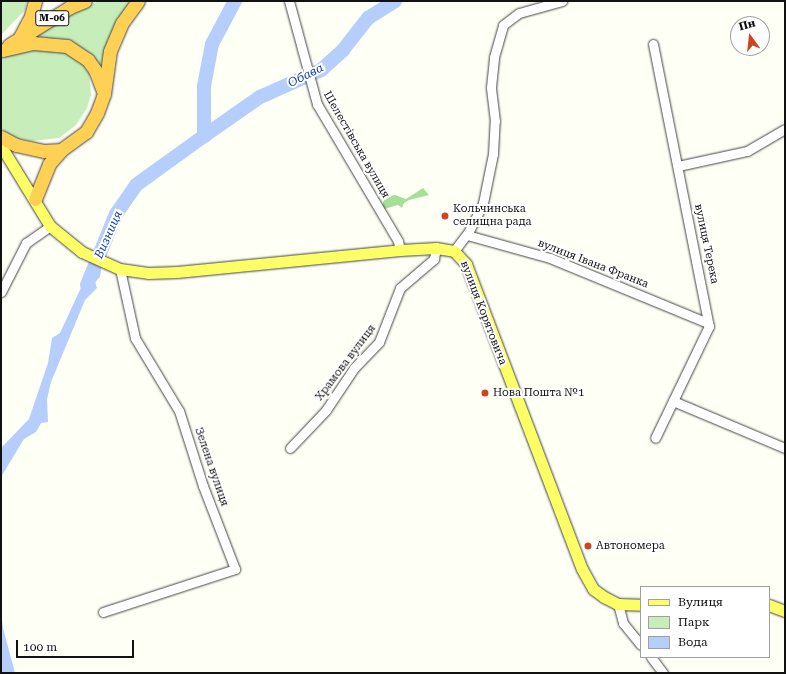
<!DOCTYPE html>
<html>
<head>
<meta charset="utf-8">
<style>
  body { margin:0 }
  #map { position:relative; width:786px; height:674px; overflow:hidden; background:#fefff5; font-family:"Roboto Serif",serif }
  div>[style] { position:absolute }
  .green>* { inset:0; background:#c7eeba }
  .forest>* { inset:0; background:#a5e098 }
  .water>* { inset:0; background:#b5cefb }
  .river>* { height:14px; margin:-7px; padding:0 7px; transform-origin:7px; border-radius:7px; background:#b5cefb }
  .roads { filter:drop-shadow(0 0 1px #444) drop-shadow(0 0 1px #444) }
  .minor>* { height:9px; margin:-4.5px; padding:0 4.5px; transform-origin:4.5px; border-radius:4.5px; background:#fff }
  .major>* { height:11px; margin:-5.5px; padding:0 5.5px; transform-origin:5.5px; border-radius:5.5px; background:#fbff65 }
  .highway>* { height:13px; margin:-6.5px; padding:0 6.5px; transform-origin:6.5px; border-radius:6.5px; background:#fed054 }
  .dots>* { width:11px; height:11px; translate:-50% -50%; box-sizing:border-box; border:2px solid #fff; border-radius:50% }
  span { translate:-50% -50%; white-space:nowrap; text-align:center; line-height:1.15; -webkit-text-stroke:4px #fff; paint-order:stroke }
  .shield-label span { padding:1px 3px; background:#fff; border:1px solid; border-radius:3px; -webkit-text-stroke-width:0 }
  .shield-label { font-size:10px; color:#111; font-weight:700 }
  .street-label { font-size:11px; color:#111 }
  .poi-label { font-size:11px; color:#111 }
  .left { translate:0 -50%; text-align:left }
  .water-label { font-size:12px; color:#0e3dae; font-style:italic }
  .frame { position:absolute; inset:0; border:2px solid #111; pointer-events:none }
  .legend { position:absolute; left:640px; top:586px; width:130px; height:72px; box-sizing:border-box; background:#fff; border:1px solid #a0a0a0; margin:0; padding:5px 7px; list-style:none; font-size:12px; color:#111 }
  .legend li { display:flex; align-items:center; gap:8px; height:20px }
  .legend b { width:20px; border:1px solid #a0a0a0 }
  .north { position:absolute; left:730px; top:16px; width:40px; height:40px; box-sizing:border-box; background:#fff; border:1px solid #a0a0a0; border-radius:50%; rotate:345deg; font-size:11px; font-weight:700; line-height:16px; text-align:center; color:#111 }
  .north::after { content:''; display:block; margin:auto; width:14px; height:18px; background:#cd441d; clip-path:polygon(50% 0,100% 100%,50% 72%,0 100%) }
  .scale { position:absolute; left:16px; top:640px; width:118px; height:18px; box-sizing:border-box; border:2px solid #111; border-top:0; padding-left:5px; font-size:12px; line-height:14px; white-space:nowrap; color:#111; -webkit-text-stroke:3px #fff; paint-order:stroke }
</style>
</head>
<body>
<div id="map">
  <div class="green">
    <div style="clip-path:polygon(1px 1px,27px 1px,25px 10px,1px 35px)"></div>
    <div style="clip-path:polygon(99px 1px,130px 1px,106px 48px,100px 68px,72px 43px,35px 36px,74px 10px)"></div>
    <div style="clip-path:polygon(51px 46px,77px 56px,89px 73px,91px 95px,87px 108px,76px 125px,59px 138px,32px 141px,19px 139px,1px 129px,1px 57px,4px 54px)"></div>
  </div>
  <div class="forest">
    <div style="clip-path:polygon(423px 188px,429px 195px,409px 200px,404px 203px,402px 208px,398px 205px,384px 209px,382px 206px,385px 197px,395px 195px,406px 199px)"></div>
  </div>
  <div class="water">
    <div style="clip-path:polygon(91px 266px,101px 270px,100px 277px,95px 282px,97px 288px,85px 300px,51px 382px,47px 399px,48px 422px,41px 423px,36px 432px,24px 439px,1px 477px,1px 448px,29px 419px,48px 363px,52px 338px,60px 333px)"></div>
    <div style="clip-path:polygon(1px 612px,3px 628px,15px 673px,1px 673px)"></div>
  </div>
  <div class="river">
    <div style="left:204px;top:136px;width:68px;rotate:-34.9deg"></div>
    <div style="left:260px;top:97px;width:67px;rotate:-23.9deg"></div>
    <div style="left:321px;top:70px;width:30px;rotate:-42deg"></div>
    <div style="left:343px;top:50px;width:41px;rotate:-52deg"></div>
    <div style="left:368px;top:18px;width:32px;rotate:-32deg"></div>
    <div style="left:87px;top:285px;width:77px;rotate:-67.8deg"></div>
    <div style="left:116px;top:214px;width:35px;rotate:-55deg"></div>
    <div style="left:136px;top:185px;width:84px;rotate:-35.8deg"></div>
    <div style="left:204px;top:136px;width:50px;rotate:-90deg"></div>
    <div style="left:204px;top:86px;width:43px;rotate:-79.2deg"></div>
    <div style="left:212px;top:44px;width:49px;rotate:-61.9deg"></div>
  </div>
  <div class="roads">
    <div class="minor">
      <div style="left:289px;top:1px;width:107px;rotate:74.8deg"></div>
      <div style="left:317px;top:104px;width:159px;rotate:59.4deg"></div>
      <div style="left:398px;top:241px;width:9px;rotate:77deg"></div>
      <div style="left:653px;top:44px;width:288px;rotate:78.8deg"></div>
      <div style="left:709px;top:326px;width:124px;rotate:115.7deg"></div>
      <div style="left:678px;top:166px;width:71px;rotate:-12.3deg"></div>
      <div style="left:747px;top:151px;width:44px;rotate:-30.1deg"></div>
      <div style="left:467px;top:235px;width:86px;rotate:15.5deg"></div>
      <div style="left:550px;top:258px;width:171px;rotate:22.4deg"></div>
      <div style="left:454px;top:251px;width:25px;rotate:-53deg"></div>
      <div style="left:469px;top:231px;width:31px;rotate:-63deg"></div>
      <div style="left:483px;top:203px;width:50px;rotate:-78.5deg"></div>
      <div style="left:493px;top:154px;width:33px;rotate:-87deg"></div>
      <div style="left:495px;top:121px;width:34px;rotate:-97deg"></div>
      <div style="left:491px;top:87px;width:30px;rotate:-84deg"></div>
      <div style="left:494px;top:57px;width:33px;rotate:-74deg"></div>
      <div style="left:503px;top:25px;width:20px;rotate:-37deg"></div>
      <div style="left:519px;top:13px;width:45px;rotate:-15.6deg"></div>
      <div style="left:1px;top:292px;width:55px;rotate:-63deg"></div>
      <div style="left:26px;top:243px;width:29px;rotate:-35deg"></div>
      <div style="left:673px;top:401px;width:121px;rotate:22.8deg"></div>
      <div style="left:290px;top:448px;width:52px;rotate:-46.5deg"></div>
      <div style="left:326px;top:410px;width:50px;rotate:-56.3deg"></div>
      <div style="left:354px;top:368px;width:36px;rotate:-46deg"></div>
      <div style="left:379px;top:342px;width:58px;rotate:-68.7deg"></div>
      <div style="left:400px;top:288px;width:45px;rotate:-40.5deg"></div>
      <div style="left:434px;top:259px;width:11px;rotate:-80deg"></div>
      <div style="left:618px;top:604px;width:20px;rotate:75deg"></div>
      <div style="left:623px;top:623px;width:28px;rotate:51deg"></div>
      <div style="left:103px;top:612px;width:139px;rotate:-18deg"></div>
      <div style="left:235px;top:569px;width:89px;rotate:-111.1deg"></div>
      <div style="left:203px;top:486px;width:79px;rotate:-107.7deg"></div>
      <div style="left:179px;top:411px;width:85px;rotate:-121.1deg"></div>
      <div style="left:135px;top:338px;width:71px;rotate:-102.3deg"></div>
      <div style="left:651px;top:657px;width:20px;rotate:53deg"></div>
    </div>
    <div class="major">
      <div style="left:1px;top:146px;width:94px;rotate:58.5deg"></div>
      <div style="left:50px;top:226px;width:41px;rotate:39.1deg"></div>
      <div style="left:82px;top:252px;width:42px;rotate:24.1deg"></div>
      <div style="left:120px;top:269px;width:28px;rotate:8deg"></div>
      <div style="left:148px;top:273px;width:29px;rotate:-2deg"></div>
      <div style="left:177px;top:272px;width:224px;rotate:-5.6deg"></div>
      <div style="left:400px;top:250px;width:36px;rotate:-3deg"></div>
      <div style="left:436px;top:248px;width:18px;rotate:9deg"></div>
      <div style="left:454px;top:251px;width:18px;rotate:47deg"></div>
      <div style="left:466px;top:264px;width:326px;rotate:69.2deg"></div>
      <div style="left:582px;top:569px;width:23px;rotate:61deg"></div>
      <div style="left:593px;top:589px;width:14px;rotate:36deg"></div>
      <div style="left:604px;top:597px;width:16px;rotate:27deg"></div>
      <div style="left:618px;top:604px;width:23px;rotate:2deg"></div>
      <div style="left:769px;top:605px;width:17px;rotate:21deg"></div>
    </div>
    <div class="highway">
      <div style="left:20px;top:37px;width:24px;rotate:-62deg"></div>
      <div style="left:31px;top:16px;width:16px;rotate:-75deg"></div>
      <div style="left:9px;top:45px;width:72px;rotate:-31.9deg"></div>
      <div style="left:70px;top:7px;width:16px;rotate:-22deg"></div>
      <div style="left:3px;top:50px;width:31px;rotate:-13deg"></div>
      <div style="left:33px;top:43px;width:34px;rotate:5deg"></div>
      <div style="left:67px;top:46px;width:25px;rotate:34deg"></div>
      <div style="left:88px;top:60px;width:12px;rotate:55deg"></div>
      <div style="left:95px;top:70px;width:22px;rotate:69deg"></div>
      <div style="left:1px;top:137px;width:17px;rotate:28deg"></div>
      <div style="left:16px;top:145px;width:29px;rotate:12deg"></div>
      <div style="left:44px;top:151px;width:17px;rotate:-3deg"></div>
      <div style="left:35px;top:199px;width:38px;rotate:-68deg"></div>
      <div style="left:49px;top:164px;width:18px;rotate:-49deg"></div>
      <div style="left:61px;top:150px;width:31px;rotate:-36deg"></div>
      <div style="left:86px;top:132px;width:22px;rotate:-60deg"></div>
      <div style="left:97px;top:113px;width:20px;rotate:-70deg"></div>
      <div style="left:104px;top:94px;width:43px;rotate:-82.1deg"></div>
      <div style="left:110px;top:51px;width:30px;rotate:-67deg"></div>
      <div style="left:122px;top:23px;width:27px;rotate:-54deg"></div>
    </div>
  </div>
  <div class="dots">
    <div style="left:445px;top:216px;background:#cd441d"></div>
    <div style="left:485px;top:393px;background:#cd441d"></div>
    <div style="left:588px;top:546px;background:#cd441d"></div>
  </div>
  <div class="shield-label">
    <span style="left:52px;top:18px">М-06</span>
  </div>
  <div class="street-label">
    <span style="left:356px;top:145px;rotate:60deg">Шелестівська вулиця</span>
    <span style="left:706px;top:244px;rotate:78deg">вулиця Терека</span>
    <span style="left:593px;top:264px;rotate:21deg">вулиця Івана Франка</span>
    <span style="left:483px;top:313px;rotate:69deg">вулиця Корятовича</span>
    <span style="left:346px;top:363px;rotate:-53deg">Храмова вулиця</span>
    <span style="left:211px;top:467px;rotate:71deg">Зелена вулиця</span>
  </div>
  <div class="poi-label">
    <span class="left" style="left:453px;top:216px">Кольчинська<br>селищна рада</span>
    <span class="left" style="left:493px;top:393px">Нова Пошта №1</span>
    <span class="left" style="left:596px;top:546px">Автономера</span>
  </div>
  <div class="water-label">
    <span style="left:306px;top:76px;rotate:-27deg">Обава</span>
    <span style="left:109px;top:235px;rotate:-66deg">Визниця</span>
  </div>
  <div class="frame"></div>
  <ul class="legend">
  <li><b style="height:5px;background:#fbff65"></b>Вулиця</li>
  <li><b style="height:11px;background:#c7eeba"></b>Парк</li>
  <li><b style="height:11px;background:#b5cefb"></b>Вода</li>
  </ul>
  <div class="north">Пн</div>
  <div class="scale">100 m</div>
</div>
</body>
</html>
